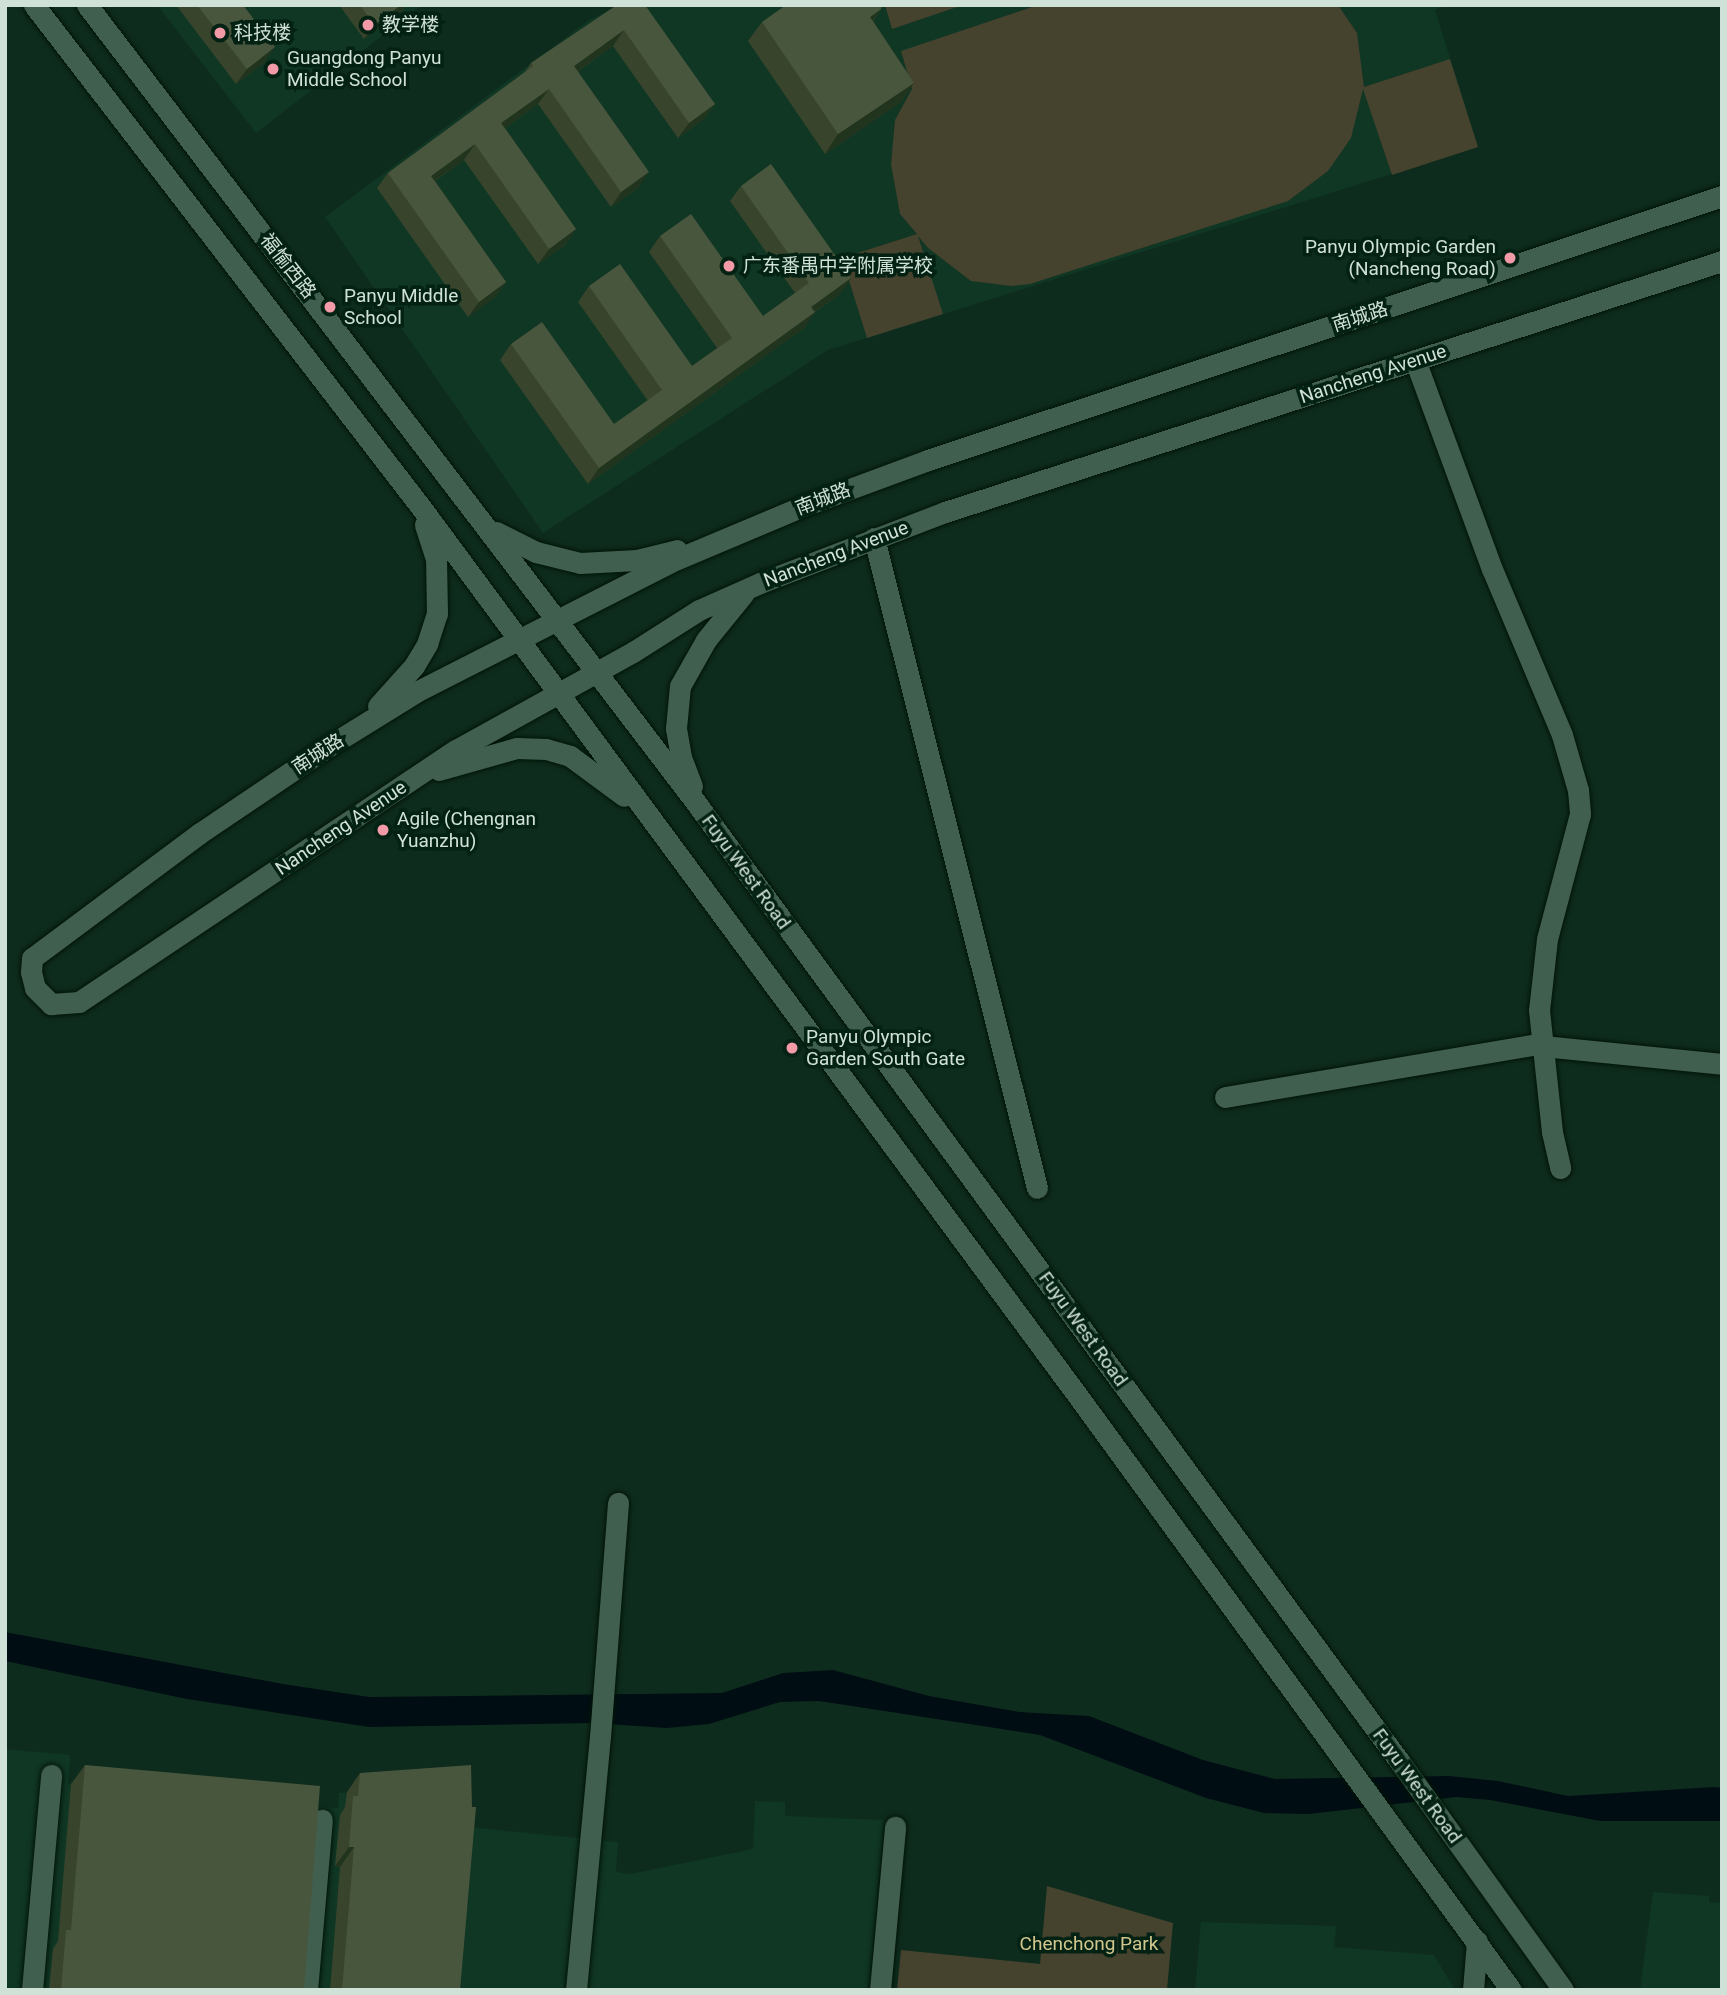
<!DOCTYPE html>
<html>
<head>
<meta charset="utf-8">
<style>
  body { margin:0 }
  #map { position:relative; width:1727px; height:1995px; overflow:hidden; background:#0e2c1d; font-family:Roboto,"Noto Sans SC",sans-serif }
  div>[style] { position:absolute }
  .built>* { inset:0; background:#103624 }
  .green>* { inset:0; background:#45422e }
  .water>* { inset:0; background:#000e13 }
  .roads { filter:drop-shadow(0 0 2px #001407) drop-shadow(0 0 2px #001407) }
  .minor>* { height:21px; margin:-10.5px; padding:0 10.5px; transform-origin:10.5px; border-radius:10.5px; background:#415f4e }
  .wall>* { inset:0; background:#38452c }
  .shaded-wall>* { inset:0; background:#21341e }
  .building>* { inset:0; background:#49563e }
  .dots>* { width:19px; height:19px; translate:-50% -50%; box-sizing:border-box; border:4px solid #042213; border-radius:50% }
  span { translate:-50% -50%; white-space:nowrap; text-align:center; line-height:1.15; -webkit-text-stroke:7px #042213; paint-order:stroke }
  .poi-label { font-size:19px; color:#d0e1d7 }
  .left { translate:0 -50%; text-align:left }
  .right { translate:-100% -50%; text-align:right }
  .street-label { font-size:19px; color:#d0e1d7 }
  .park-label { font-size:19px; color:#d1c78e }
  .frame { position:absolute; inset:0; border:7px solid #d0e1d7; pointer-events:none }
</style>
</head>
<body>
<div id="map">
  <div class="built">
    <div style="clip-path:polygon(157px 5px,422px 5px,256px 133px)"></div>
    <div style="clip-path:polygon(620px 5px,1448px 5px,1435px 10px,1478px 147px,828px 350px,543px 533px,325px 217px,589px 20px)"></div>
    <div style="clip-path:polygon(5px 1749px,70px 1755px,68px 1784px,338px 1808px,339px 1793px,457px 1784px,459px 1826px,618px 1842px,616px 1872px,630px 1874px,753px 1849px,755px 1801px,785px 1802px,785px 1816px,884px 1820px,869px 1990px,5px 1990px)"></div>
    <div style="clip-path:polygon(1653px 1892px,1709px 1896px,1709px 1902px,1722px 1903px,1722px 1990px,1640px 1990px)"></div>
    <div style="clip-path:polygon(1201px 1922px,1336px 1926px,1334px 1947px,1434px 1955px,1455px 1990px,1195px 1990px)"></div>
  </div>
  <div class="green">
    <div style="clip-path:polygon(885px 5px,963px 5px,892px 29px)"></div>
    <div style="clip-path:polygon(1038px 5px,1338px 5px,1357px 33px,1364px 87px,1450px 59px,1478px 147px,1392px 175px,1363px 89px,1351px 138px,1328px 171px,1288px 201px,1030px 284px,1011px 286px,971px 281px,928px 248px,918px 236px,943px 314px,867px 338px,842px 258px,917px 234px,900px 214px,891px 164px,895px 120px,912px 89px,901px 51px)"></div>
    <div style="clip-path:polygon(1047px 1886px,1173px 1923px,1167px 1990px,897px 1990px,901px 1950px,1040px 1964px)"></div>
  </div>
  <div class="water">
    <div style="clip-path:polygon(5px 1632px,283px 1684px,369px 1697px,722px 1693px,783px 1673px,833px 1670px,929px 1696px,1019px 1712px,1089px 1716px,1203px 1760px,1275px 1779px,1449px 1776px,1498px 1781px,1568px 1796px,1715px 1787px,1722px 1788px,1722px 1821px,1600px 1821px,1490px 1800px,1456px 1797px,1309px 1814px,1264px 1813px,1206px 1798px,1040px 1735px,819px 1701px,780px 1702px,709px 1724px,667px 1728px,591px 1723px,369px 1727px,187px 1699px,5px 1661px)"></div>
  </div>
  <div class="roads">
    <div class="minor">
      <div style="left:34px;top:5px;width:637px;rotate:52.39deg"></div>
      <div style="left:423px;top:510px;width:1110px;rotate:53.53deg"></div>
      <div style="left:1083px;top:1403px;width:726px;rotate:53.9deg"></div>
      <div style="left:87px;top:5px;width:1000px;rotate:52.64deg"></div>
      <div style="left:694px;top:800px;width:1193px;rotate:53.73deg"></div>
      <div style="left:1400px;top:1762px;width:280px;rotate:54.4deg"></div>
      <div style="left:1722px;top:196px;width:837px;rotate:161.61deg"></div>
      <div style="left:928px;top:460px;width:135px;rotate:159.7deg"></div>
      <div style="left:801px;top:507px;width:134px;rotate:157.2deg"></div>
      <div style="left:677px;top:559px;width:293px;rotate:153deg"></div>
      <div style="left:416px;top:692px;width:102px;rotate:148.2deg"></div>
      <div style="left:329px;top:746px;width:156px;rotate:146deg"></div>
      <div style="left:200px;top:833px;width:209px;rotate:143.3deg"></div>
      <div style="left:32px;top:958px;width:14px;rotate:94deg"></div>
      <div style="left:31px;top:972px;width:16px;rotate:76deg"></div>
      <div style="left:35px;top:988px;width:23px;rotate:45deg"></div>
      <div style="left:51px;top:1004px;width:28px;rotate:-4deg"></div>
      <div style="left:79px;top:1002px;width:453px;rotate:-33.8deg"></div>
      <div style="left:456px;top:750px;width:202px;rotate:-29deg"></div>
      <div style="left:633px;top:652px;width:78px;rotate:-32.5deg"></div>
      <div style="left:699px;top:610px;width:67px;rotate:-23.9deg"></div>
      <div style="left:760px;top:583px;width:198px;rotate:-21deg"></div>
      <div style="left:945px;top:512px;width:817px;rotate:-17.9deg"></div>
      <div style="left:1415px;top:360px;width:223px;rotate:69.8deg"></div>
      <div style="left:1492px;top:569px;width:180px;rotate:67.1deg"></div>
      <div style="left:1562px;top:735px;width:57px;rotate:73.8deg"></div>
      <div style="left:1578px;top:790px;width:24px;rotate:85deg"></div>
      <div style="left:1580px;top:814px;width:129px;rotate:104.8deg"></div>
      <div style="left:1547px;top:939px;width:71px;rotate:96.4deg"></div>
      <div style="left:1539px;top:1010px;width:123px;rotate:83.9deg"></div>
      <div style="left:1552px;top:1132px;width:37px;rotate:77deg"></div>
      <div style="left:496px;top:532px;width:45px;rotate:26.6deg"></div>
      <div style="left:536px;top:552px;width:45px;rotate:14deg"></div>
      <div style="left:580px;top:563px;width:57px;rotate:-3deg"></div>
      <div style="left:637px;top:560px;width:41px;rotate:-14deg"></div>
      <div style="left:874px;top:538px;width:670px;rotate:75.92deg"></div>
      <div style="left:378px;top:706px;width:54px;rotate:-48deg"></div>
      <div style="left:414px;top:666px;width:26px;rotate:-59deg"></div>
      <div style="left:427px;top:644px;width:32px;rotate:-72deg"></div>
      <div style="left:437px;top:614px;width:55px;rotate:-91deg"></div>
      <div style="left:436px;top:559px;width:36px;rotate:-108deg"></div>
      <div style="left:439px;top:770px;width:81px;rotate:-15.8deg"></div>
      <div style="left:517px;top:748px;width:29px;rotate:2deg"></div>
      <div style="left:546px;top:749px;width:25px;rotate:16deg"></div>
      <div style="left:570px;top:756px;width:67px;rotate:36.5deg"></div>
      <div style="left:692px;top:786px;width:31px;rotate:-111deg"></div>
      <div style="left:681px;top:757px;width:29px;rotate:-100deg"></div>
      <div style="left:676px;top:728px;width:42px;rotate:-84.6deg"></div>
      <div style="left:680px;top:686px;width:53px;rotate:-60.5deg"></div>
      <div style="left:706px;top:640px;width:60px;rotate:-51deg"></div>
      <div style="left:1225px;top:1097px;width:312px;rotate:-9.6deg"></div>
      <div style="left:1533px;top:1045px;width:190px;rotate:5.7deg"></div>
      <div style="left:32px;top:1990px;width:216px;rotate:-84.9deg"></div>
      <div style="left:307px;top:1990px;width:171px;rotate:-85deg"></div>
      <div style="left:576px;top:1990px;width:254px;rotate:-84.6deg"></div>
      <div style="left:600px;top:1737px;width:235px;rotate:-85.6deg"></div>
      <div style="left:880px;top:1990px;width:164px;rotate:-84.7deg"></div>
      <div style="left:1473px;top:1990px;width:49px;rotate:-85.3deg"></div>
    </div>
  </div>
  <div class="wall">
    <div style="clip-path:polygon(176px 5px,243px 5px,265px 62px,236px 84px)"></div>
    <div style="clip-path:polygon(339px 5px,406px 5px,402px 11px,364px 39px)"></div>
    <div style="clip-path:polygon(617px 5px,715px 104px,704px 119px,678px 138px,613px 46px,578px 71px,638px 188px,611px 207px,538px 104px,505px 128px,576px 229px,565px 245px,538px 264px,464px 160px,435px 181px,506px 282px,495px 297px,468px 317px,377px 188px,388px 173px,524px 73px,531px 63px)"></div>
    <div style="clip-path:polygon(881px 9px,873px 21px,914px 83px,901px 102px,825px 154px,748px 41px,762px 22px)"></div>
    <div style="clip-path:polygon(741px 186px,851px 278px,840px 294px,815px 312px,804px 328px,588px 484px,500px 360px,511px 344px,614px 424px,648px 401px,578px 302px,589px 286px,692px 366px,717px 348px,649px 252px,660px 236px,763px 316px,795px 293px,730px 201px)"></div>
    <div style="clip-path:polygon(85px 1765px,304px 1990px,49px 1990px,53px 1949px,58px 1941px,71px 1784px)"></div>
    <div style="clip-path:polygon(360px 1773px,460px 1990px,330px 1990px,340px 1867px,335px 1866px,340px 1815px,345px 1807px,347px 1792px)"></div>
  </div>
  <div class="shaded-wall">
    <div style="clip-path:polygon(401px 5px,406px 5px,402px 11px,364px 39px,374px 25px)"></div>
    <div style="clip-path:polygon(881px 9px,867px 28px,870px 17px)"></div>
    <div style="clip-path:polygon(624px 30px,613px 46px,563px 81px,574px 66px)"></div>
    <div style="clip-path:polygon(275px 47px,265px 62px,236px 84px,247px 69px)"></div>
    <div style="clip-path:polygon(914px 83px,901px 102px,825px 154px,838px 134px)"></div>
    <div style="clip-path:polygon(549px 89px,538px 104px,491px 138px,501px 123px)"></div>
    <div style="clip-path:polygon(715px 104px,704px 119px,678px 138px,689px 123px)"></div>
    <div style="clip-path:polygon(475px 144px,464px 160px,420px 191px,431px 176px)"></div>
    <div style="clip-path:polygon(649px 172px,638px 188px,611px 207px,621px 192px)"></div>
    <div style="clip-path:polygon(576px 229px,565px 245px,538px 264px,549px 249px)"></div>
    <div style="clip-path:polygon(851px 278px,840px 294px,800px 322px,811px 307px)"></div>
    <div style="clip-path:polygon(506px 282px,495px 297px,468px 317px,479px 302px)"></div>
    <div style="clip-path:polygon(815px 312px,804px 328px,588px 484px,599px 468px)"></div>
    <div style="clip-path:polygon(349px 1847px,354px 1847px,340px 1867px,335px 1866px)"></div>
  </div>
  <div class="building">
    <div style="clip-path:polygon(197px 5px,243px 5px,275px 47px,247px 69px)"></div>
    <div style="clip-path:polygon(360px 5px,401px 5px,374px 25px)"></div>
    <div style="clip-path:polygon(617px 5px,645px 5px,715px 104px,689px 123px,624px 30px,574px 66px,649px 172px,621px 192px,549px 89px,501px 123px,576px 229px,549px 249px,475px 144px,431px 176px,506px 282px,479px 302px,388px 173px,533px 66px,531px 63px)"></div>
    <div style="clip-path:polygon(786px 5px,882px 5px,881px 9px,870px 17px,914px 83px,838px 134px,762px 22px)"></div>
    <div style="clip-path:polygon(771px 164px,851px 278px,811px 307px,815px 312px,599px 468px,511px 344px,542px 322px,614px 424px,662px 390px,589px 286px,620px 264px,692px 366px,732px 338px,660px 236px,691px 214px,763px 316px,809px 283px,741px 186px)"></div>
    <div style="clip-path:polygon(85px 1765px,320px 1786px,304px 1990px,61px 1990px,66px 1930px,71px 1930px)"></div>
    <div style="clip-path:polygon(471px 1765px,472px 1807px,476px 1807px,460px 1990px,342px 1990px,354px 1847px,349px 1847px,353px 1796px,358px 1796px,360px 1773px)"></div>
  </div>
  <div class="dots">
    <div style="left:368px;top:25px;background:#f39aa8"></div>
    <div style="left:220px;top:33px;background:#f39aa8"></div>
    <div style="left:273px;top:69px;background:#f39aa8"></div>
    <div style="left:1510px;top:258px;background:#f39aa8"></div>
    <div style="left:729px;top:266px;background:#f39aa8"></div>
    <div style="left:330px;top:307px;background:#f39aa8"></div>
    <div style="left:383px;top:830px;background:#f39aa8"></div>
    <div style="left:792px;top:1048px;background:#f39aa8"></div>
  </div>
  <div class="poi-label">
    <span class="left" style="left:382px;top:25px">教学楼</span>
    <span class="left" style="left:234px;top:33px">科技楼</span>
    <span class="left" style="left:287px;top:69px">Guangdong Panyu<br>Middle School</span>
    <span class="right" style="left:1496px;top:258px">Panyu Olympic Garden<br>(Nancheng Road)</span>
    <span class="left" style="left:743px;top:266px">广东番禺中学附属学校</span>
    <span class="left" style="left:344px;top:307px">Panyu Middle<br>School</span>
    <span class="left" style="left:397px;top:830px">Agile (Chengnan<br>Yuanzhu)</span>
    <span class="left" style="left:806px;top:1048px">Panyu Olympic<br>Garden South Gate</span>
  </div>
  <div class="street-label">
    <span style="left:288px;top:266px;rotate:52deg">福愉西路</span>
    <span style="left:1360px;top:317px;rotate:-18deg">南城路</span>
    <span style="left:1373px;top:374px;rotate:-18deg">Nancheng Avenue</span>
    <span style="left:823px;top:499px;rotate:-21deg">南城路</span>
    <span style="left:836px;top:554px;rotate:-21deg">Nancheng Avenue</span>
    <span style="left:318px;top:754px;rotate:-33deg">南城路</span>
    <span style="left:341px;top:828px;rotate:-34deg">Nancheng Avenue</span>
    <span style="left:746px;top:872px;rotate:54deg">Fuyu West Road</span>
    <span style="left:1083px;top:1329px;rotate:54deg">Fuyu West Road</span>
    <span style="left:1417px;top:1786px;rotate:54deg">Fuyu West Road</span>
  </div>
  <div class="park-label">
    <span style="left:1089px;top:1944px">Chenchong Park</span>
  </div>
  <div class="frame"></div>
</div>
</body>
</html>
